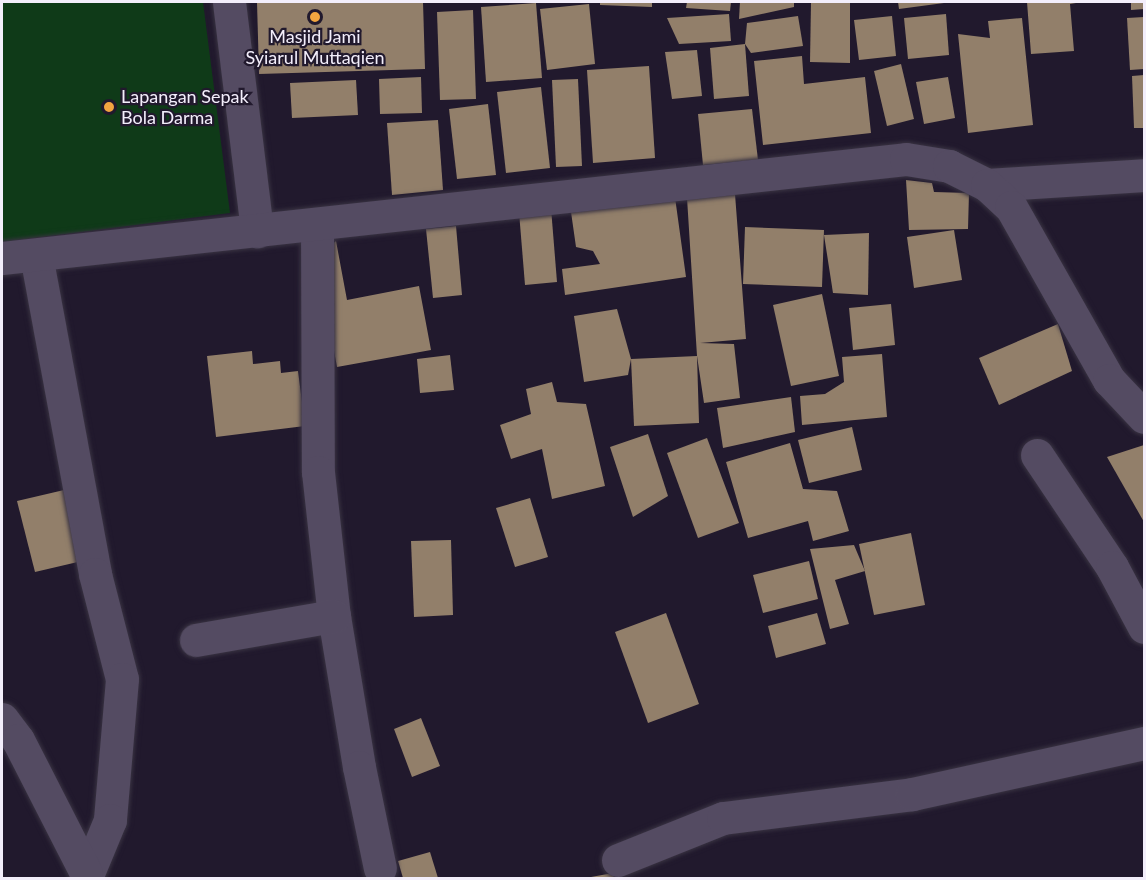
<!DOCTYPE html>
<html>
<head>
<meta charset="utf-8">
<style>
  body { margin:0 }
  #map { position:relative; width:1146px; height:880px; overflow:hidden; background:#21192d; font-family:Lato,sans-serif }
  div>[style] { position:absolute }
  .green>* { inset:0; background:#0f3a18 }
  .building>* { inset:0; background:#927f6a }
  .roads { filter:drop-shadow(0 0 2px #393342) drop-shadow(0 0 2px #393342) }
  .minor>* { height:33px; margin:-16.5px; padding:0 16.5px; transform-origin:16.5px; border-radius:16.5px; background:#544b62 }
  .dots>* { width:16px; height:16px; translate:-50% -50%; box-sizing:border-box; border:3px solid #21192d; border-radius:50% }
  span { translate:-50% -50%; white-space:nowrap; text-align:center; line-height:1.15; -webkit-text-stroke:4.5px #21192d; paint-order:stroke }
  .poi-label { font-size:18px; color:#f3eefb }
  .left { translate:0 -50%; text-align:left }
  .frame { position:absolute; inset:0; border:3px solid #f3eefb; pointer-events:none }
</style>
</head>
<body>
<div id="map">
  <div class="green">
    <div style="clip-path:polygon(2px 2px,203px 2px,230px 213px,2px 242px)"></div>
  </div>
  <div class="building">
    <div style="clip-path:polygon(257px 2px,423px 2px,425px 69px,259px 74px)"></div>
    <div style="clip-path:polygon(600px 2px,652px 2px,652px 7px,600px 5px)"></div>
    <div style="clip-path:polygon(687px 2px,731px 2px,730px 11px,686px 8px)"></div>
    <div style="clip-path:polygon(740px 2px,794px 2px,794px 7px,739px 19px)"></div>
    <div style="clip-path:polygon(811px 2px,850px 2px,850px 63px,810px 62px)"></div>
    <div style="clip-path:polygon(898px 2px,944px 2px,944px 3px,899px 9px)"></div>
    <div style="clip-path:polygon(1027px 2px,1082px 2px,1070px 4px,1074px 51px,1031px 54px)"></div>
    <div style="clip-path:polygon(1131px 2px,1144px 2px,1144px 9px,1131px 10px)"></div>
    <div style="clip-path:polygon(536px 3px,542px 78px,486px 82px,481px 7px)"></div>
    <div style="clip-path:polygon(589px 4px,595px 64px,547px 70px,540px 9px)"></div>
    <div style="clip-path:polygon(473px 10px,476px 99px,440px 100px,437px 12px)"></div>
    <div style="clip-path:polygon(729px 14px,731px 41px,679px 44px,667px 18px)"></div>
    <div style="clip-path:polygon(946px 14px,949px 55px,908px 59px,904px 18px)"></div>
    <div style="clip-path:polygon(798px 16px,803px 46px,751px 53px,745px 44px,747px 23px)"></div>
    <div style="clip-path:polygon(892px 16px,896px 56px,859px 60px,854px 20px)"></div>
    <div style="clip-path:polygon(1144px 17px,1144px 69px,1130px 70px,1127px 18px)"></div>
    <div style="clip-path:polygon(1022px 18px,1033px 125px,968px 133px,958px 34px,990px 38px,988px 21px)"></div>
    <div style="clip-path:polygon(745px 44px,749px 96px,714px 99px,710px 48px)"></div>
    <div style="clip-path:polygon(697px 50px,702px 96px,672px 99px,665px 52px)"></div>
    <div style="clip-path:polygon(802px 56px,804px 84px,865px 77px,871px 133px,763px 145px,754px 61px)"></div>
    <div style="clip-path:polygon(901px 64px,914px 119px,887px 126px,874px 71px)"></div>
    <div style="clip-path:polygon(649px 66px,655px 158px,593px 163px,587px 70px)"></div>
    <div style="clip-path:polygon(1144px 75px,1144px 128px,1134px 128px,1132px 76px)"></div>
    <div style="clip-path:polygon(421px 77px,422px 113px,380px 114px,379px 79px)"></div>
    <div style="clip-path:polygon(948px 77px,955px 118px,924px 124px,916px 82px)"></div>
    <div style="clip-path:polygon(578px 79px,582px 166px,556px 167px,552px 80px)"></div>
    <div style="clip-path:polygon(356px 80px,358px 115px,292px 118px,290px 83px)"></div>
    <div style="clip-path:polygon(541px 87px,550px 168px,506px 173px,497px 92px)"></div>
    <div style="clip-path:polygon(488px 104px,496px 175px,457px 179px,449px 109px)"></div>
    <div style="clip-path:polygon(752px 109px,758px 160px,703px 165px,698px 114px)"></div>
    <div style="clip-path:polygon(438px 120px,443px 190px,392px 195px,387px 123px)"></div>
    <div style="clip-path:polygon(906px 180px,932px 183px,934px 192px,969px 193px,968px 229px,909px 230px)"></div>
    <div style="clip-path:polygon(674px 190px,686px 277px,565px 295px,562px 269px,600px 264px,593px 251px,576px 247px,570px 205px)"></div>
    <div style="clip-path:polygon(735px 194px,746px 339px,700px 343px,734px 344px,740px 398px,704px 403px,697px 356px,687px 198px)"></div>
    <div style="clip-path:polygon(551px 208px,557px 282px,525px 285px,519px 212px)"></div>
    <div style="clip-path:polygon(456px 226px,462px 295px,433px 298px,426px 229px)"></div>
    <div style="clip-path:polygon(745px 227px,824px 230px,822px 287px,743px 284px)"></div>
    <div style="clip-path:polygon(954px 230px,962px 280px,914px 288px,907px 237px)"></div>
    <div style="clip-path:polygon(869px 233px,868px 295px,833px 293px,824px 235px)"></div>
    <div style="clip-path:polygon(336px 241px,347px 300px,419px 286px,431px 350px,337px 367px,317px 257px)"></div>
    <div style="clip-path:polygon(822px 294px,839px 376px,791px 386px,773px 305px)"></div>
    <div style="clip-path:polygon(891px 304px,895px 345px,853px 350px,849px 308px)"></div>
    <div style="clip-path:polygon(617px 309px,631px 359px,628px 375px,584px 382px,574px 316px)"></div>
    <div style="clip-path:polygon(1058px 324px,1072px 371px,999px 405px,979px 358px)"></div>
    <div style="clip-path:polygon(252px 351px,253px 364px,280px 361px,281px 373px,298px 371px,305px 426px,216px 437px,207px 356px)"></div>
    <div style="clip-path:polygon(882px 354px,887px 417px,802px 425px,800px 396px,825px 394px,844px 382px,842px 357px)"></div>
    <div style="clip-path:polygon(450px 355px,454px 390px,420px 393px,417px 359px)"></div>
    <div style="clip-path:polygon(697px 356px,699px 423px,634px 426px,631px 359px)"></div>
    <div style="clip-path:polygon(552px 382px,557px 402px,586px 404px,605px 486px,552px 499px,542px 449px,511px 459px,500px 425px,531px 414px,526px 389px)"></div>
    <div style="clip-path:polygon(791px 397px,795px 432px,723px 448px,717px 408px)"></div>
    <div style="clip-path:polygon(852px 427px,862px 470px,809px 483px,798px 440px)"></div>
    <div style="clip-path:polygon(648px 434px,668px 496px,633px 517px,610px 447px)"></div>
    <div style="clip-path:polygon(707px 438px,739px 523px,698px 538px,667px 453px)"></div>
    <div style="clip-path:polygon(790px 443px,803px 489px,837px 491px,849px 531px,813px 541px,808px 521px,748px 538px,726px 462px)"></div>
    <div style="clip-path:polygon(1144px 445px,1144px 522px,1107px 457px)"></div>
    <div style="clip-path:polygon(64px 490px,82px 561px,35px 572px,17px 501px)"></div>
    <div style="clip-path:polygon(530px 498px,548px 557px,515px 567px,496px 508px)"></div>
    <div style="clip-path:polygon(911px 533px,925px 605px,874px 615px,859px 544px)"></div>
    <div style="clip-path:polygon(451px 540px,453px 615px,414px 617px,411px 541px)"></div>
    <div style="clip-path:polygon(854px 545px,865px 571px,835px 580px,849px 624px,830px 629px,810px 549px)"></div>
    <div style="clip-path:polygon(809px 561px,818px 599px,763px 613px,753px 575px)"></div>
    <div style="clip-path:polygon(666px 613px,699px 704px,648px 723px,615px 632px)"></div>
    <div style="clip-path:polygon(817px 613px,826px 644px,776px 658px,768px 626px)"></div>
    <div style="clip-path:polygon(421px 718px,440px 766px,412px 777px,394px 729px)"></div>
    <div style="clip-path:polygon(430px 852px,438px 878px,403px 878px,398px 861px)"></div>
    <div style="clip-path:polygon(613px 873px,614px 878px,591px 878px,591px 877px)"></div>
  </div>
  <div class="roads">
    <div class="minor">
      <div style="left:229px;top:2px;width:231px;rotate:83deg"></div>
      <div style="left:987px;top:185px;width:157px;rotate:-3.6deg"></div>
      <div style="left:317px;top:224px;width:248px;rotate:89.8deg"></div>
      <div style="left:318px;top:472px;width:145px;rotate:83.7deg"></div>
      <div style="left:334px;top:616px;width:153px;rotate:80.6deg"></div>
      <div style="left:359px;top:767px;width:103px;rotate:78.3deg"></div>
      <div style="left:36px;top:255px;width:324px;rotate:79.5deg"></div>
      <div style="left:95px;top:574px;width:108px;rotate:75.6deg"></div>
      <div style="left:122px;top:679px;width:142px;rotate:94.9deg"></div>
      <div style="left:110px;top:820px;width:63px;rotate:112.5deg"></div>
      <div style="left:2px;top:258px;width:909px;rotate:-6.25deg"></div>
      <div style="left:906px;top:159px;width:44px;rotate:9.2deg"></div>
      <div style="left:949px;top:166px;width:42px;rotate:26.6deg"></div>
      <div style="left:987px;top:185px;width:33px;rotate:43deg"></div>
      <div style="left:1011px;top:207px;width:199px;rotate:60.5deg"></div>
      <div style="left:1109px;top:380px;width:51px;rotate:46.6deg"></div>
      <div style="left:1037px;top:455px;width:135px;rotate:56.2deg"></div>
      <div style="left:1112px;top:567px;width:68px;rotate:61.9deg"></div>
      <div style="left:196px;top:640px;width:140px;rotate:-9.9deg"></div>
      <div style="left:2px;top:719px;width:26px;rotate:53deg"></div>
      <div style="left:18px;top:740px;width:149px;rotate:62.9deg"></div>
      <div style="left:618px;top:860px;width:113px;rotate:-21.8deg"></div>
      <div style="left:723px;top:818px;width:191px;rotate:-7.2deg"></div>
      <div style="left:912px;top:794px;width:238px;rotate:-12.4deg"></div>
    </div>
  </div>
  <div class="dots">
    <div style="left:315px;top:17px;background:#f2a540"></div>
    <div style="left:109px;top:107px;background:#f2a540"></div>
  </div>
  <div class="poi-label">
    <span style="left:315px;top:47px">Masjid Jami<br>Syiarul Muttaqien</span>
    <span class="left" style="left:121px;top:107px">Lapangan Sepak<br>Bola Darma</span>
  </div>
  <div class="frame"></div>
</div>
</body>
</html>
